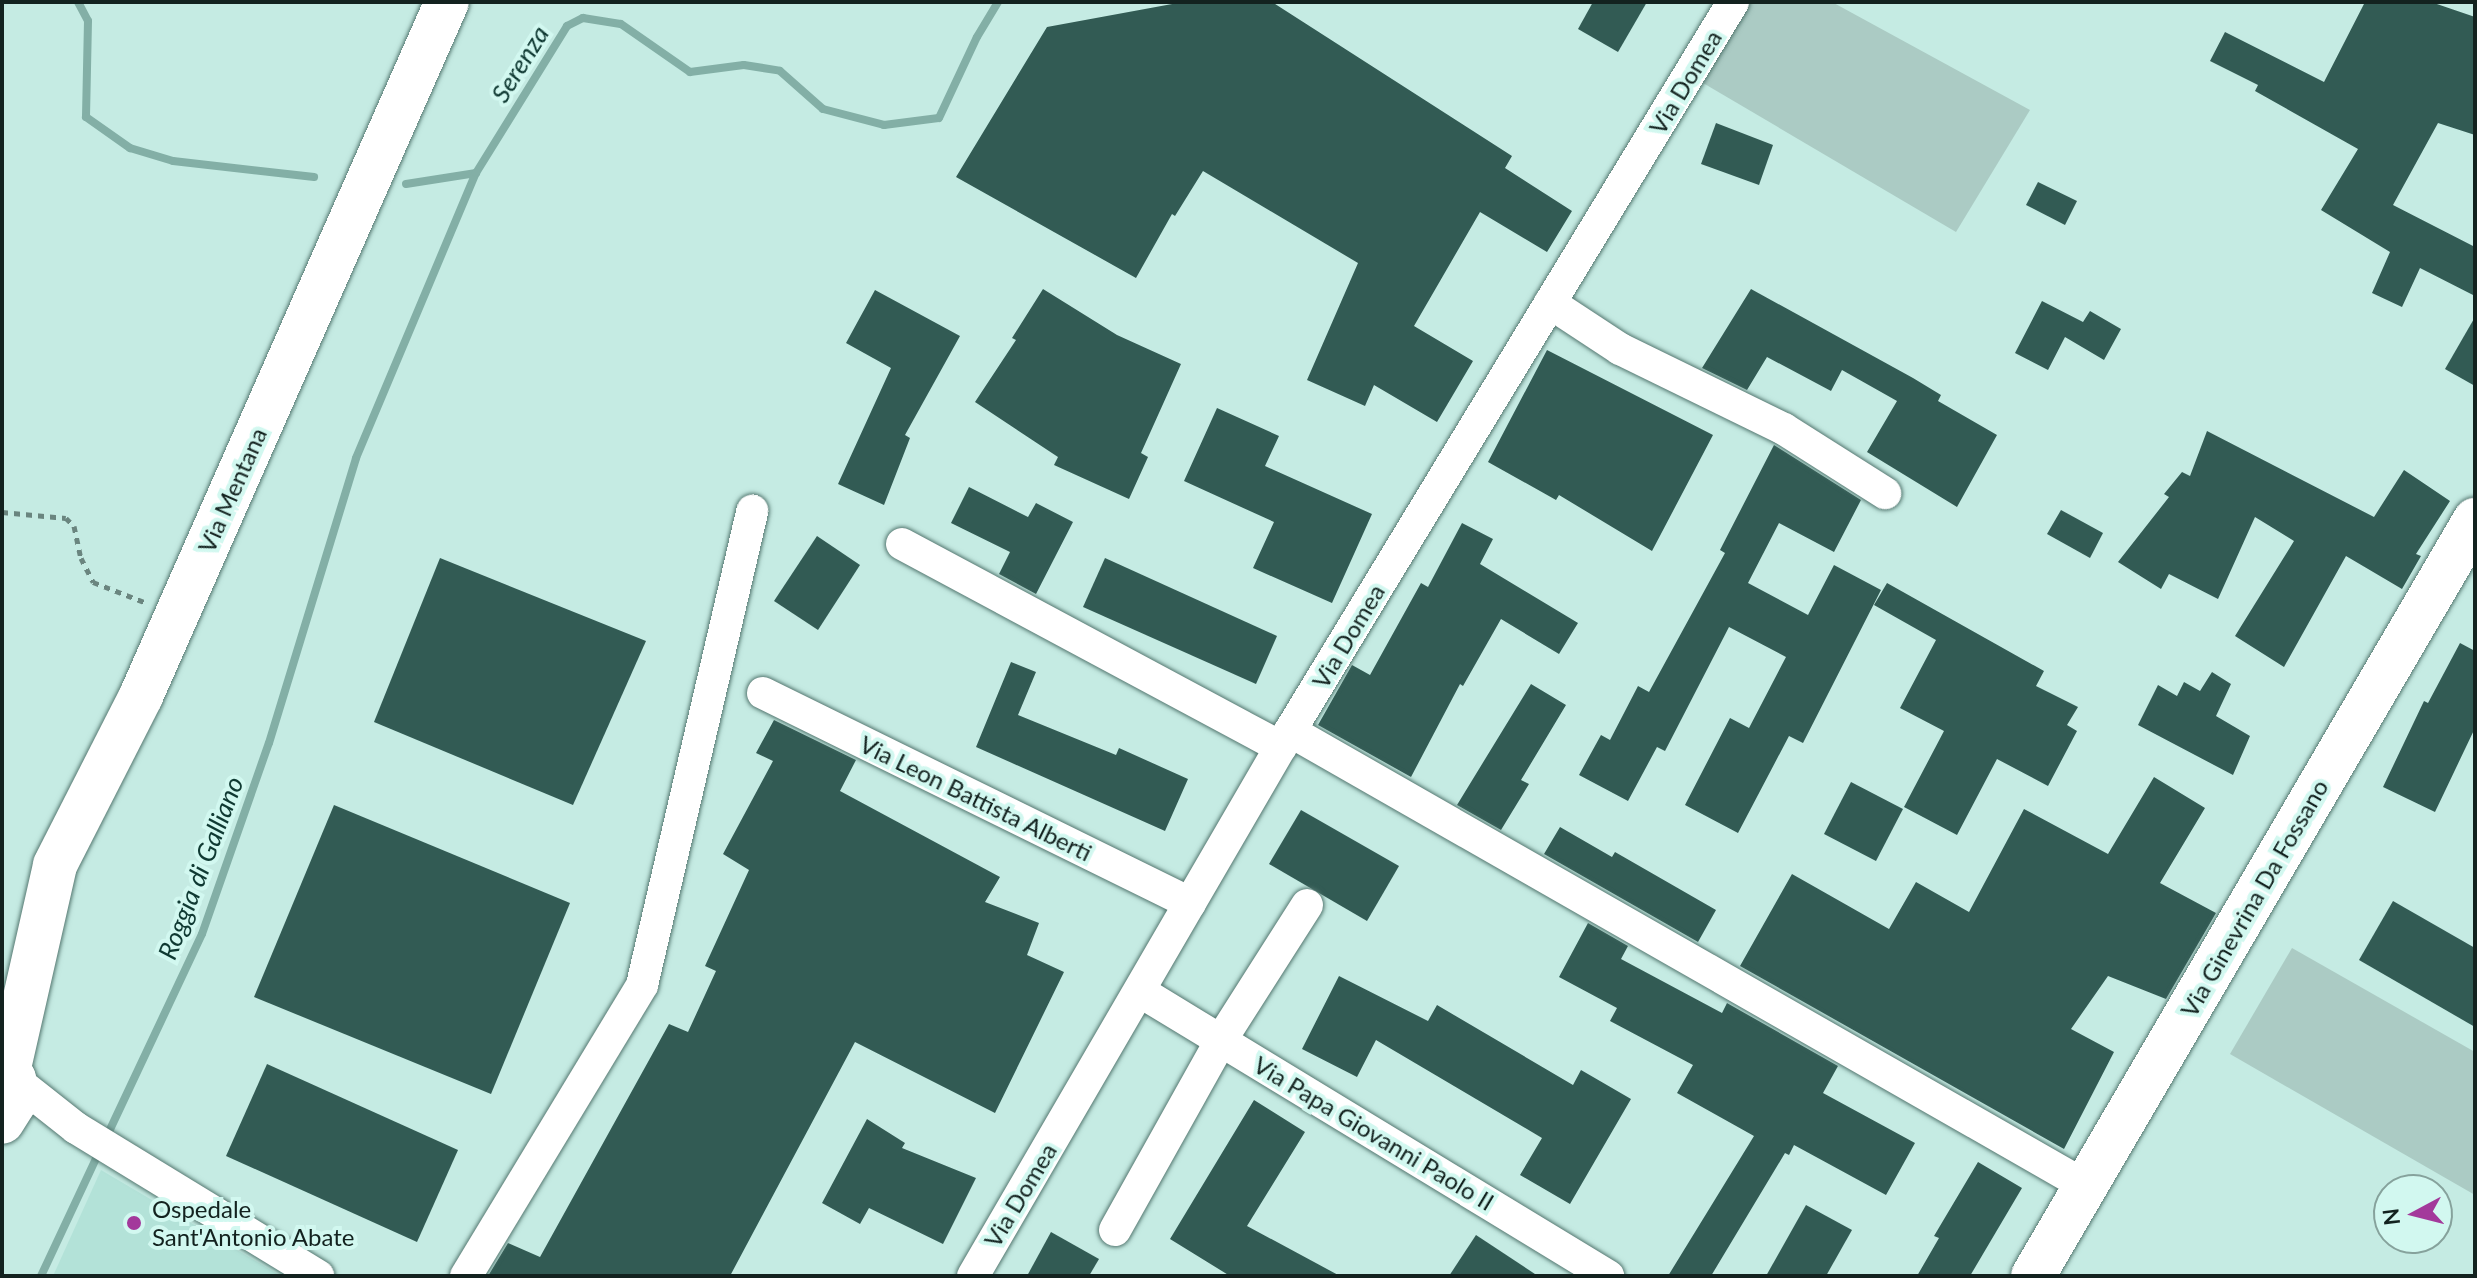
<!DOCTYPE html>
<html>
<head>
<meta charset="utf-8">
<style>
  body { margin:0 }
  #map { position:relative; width:2477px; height:1278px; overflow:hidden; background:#c5ebe3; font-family:Lato,sans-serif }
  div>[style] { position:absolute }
  .built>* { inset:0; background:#b3e2d8 }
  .green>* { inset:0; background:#abcbc4 }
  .stream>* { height:8px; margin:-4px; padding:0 4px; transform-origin:4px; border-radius:4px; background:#83afa6 }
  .building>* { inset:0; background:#325b54 }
  .path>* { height:5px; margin-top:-2.5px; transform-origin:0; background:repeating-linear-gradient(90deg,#6a857f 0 6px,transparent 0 12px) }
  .roads { filter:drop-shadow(0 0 2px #547770) drop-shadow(0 0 2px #547770) }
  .street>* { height:32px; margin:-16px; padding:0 16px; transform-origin:16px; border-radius:16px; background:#fff }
  .secondary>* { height:44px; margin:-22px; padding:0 22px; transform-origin:22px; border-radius:22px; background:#fff }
  .dots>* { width:22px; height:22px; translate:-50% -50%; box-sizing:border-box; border:4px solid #d2f8f0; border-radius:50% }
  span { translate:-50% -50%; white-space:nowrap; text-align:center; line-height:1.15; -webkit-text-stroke:8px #d2f8f0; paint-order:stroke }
  .street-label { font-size:24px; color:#13221f }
  .poi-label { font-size:24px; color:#13221f }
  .left { translate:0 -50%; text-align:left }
  .water-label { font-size:26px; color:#0f3932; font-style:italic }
  .frame { position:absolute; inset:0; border:4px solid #13221f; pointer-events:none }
  .north { position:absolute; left:2373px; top:1174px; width:80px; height:80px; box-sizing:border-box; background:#d2f8f0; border:2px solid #86a29c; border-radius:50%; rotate:263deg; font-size:22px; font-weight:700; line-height:32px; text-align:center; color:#13221f }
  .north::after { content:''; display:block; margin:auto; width:28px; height:36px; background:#a3399b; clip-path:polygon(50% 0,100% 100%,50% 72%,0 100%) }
</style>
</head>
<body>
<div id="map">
  <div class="built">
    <div style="clip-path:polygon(101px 1170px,281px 1276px,53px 1276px)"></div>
  </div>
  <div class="green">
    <div style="clip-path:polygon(1750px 2px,1832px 2px,2030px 110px,1956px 232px,1703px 83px)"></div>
    <div style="clip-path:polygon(2292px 948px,2475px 1052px,2475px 1195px,2230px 1054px)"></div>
  </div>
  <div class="stream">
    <div style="left:78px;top:2px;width:21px;rotate:62deg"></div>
    <div style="left:88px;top:21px;width:96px;rotate:91.2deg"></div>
    <div style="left:86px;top:117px;width:54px;rotate:35.2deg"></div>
    <div style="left:130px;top:148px;width:45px;rotate:16.8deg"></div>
    <div style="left:173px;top:161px;width:142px;rotate:6.5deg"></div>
    <div style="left:406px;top:184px;width:71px;rotate:-8.9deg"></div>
    <div style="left:106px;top:1138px;width:225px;rotate:-64.8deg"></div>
    <div style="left:202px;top:934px;width:202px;rotate:-70.7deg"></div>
    <div style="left:269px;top:743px;width:298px;rotate:-73deg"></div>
    <div style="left:356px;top:458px;width:309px;rotate:-67.2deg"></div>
    <div style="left:476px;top:173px;width:173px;rotate:-58.2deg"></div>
    <div style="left:567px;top:26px;width:18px;rotate:-27deg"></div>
    <div style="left:583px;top:18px;width:38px;rotate:9deg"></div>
    <div style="left:621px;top:24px;width:84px;rotate:34.8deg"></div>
    <div style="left:690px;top:72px;width:54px;rotate:-7.4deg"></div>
    <div style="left:744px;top:65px;width:36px;rotate:9deg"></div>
    <div style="left:780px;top:71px;width:57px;rotate:41.5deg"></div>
    <div style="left:823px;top:109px;width:63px;rotate:14.7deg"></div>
    <div style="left:884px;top:125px;width:55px;rotate:-7.3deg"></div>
    <div style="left:939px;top:118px;width:89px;rotate:-64.9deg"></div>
    <div style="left:977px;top:37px;width:41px;rotate:-59deg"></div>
    <div style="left:41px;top:1276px;width:139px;rotate:-64.9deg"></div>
  </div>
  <div class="building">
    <div style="clip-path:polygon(1183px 2px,1272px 2px,1512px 156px,1505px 168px,1572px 211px,1547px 252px,1480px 212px,1414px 326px,1473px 361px,1437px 422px,1374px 385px,1365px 406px,1307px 380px,1358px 263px,1203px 171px,1175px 216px,1172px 214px,1136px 278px,956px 177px,1047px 27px)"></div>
    <div style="clip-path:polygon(1593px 2px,1647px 2px,1618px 52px,1578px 29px)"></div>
    <div style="clip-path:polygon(2365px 2px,2431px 2px,2475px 17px,2475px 135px,2438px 123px,2393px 205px,2475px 247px,2475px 296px,2420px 268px,2402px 307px,2372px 293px,2390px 252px,2321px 210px,2358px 149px,2255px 91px,2258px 85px,2210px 61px,2225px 32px,2324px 82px)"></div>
    <div style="clip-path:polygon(1716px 123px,1773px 145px,1759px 185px,1701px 164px)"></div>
    <div style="clip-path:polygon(2038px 182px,2077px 201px,2065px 225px,2026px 205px)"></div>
    <div style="clip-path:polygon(1043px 289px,1117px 335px,1181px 364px,1141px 453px,1148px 457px,1129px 499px,1054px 465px,1058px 457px,975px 402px,1016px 340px,1012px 338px)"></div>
    <div style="clip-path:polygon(1751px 289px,1913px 378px,1941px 395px,1938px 401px,1997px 435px,1957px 507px,1867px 452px,1897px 401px,1842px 370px,1831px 391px,1767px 357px,1747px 390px,1702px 368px)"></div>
    <div style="clip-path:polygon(875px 290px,960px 336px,905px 435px,910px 438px,884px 505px,838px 484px,891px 368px,846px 343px)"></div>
    <div style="clip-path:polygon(2042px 301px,2083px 322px,2090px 311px,2121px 329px,2104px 360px,2065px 337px,2048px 370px,2015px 353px)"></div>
    <div style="clip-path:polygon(2475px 317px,2475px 386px,2445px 369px)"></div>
    <div style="clip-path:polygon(1547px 350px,1713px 435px,1652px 551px,1559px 495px,1556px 500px,1488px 462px)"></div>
    <div style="clip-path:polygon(1217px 408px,1279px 436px,1265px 466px,1372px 514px,1332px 603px,1253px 568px,1274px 522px,1184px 481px)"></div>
    <div style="clip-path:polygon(2207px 431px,2374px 517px,2404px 470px,2450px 501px,2416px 554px,2421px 556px,2402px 589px,2346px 556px,2284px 667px,2235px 636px,2294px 541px,2255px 517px,2218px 599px,2169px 574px,2161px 589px,2118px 562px,2169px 497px,2164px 494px,2182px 472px,2190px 476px)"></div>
    <div style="clip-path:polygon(1774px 445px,1861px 500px,1834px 552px,1779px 523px,1748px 583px,1808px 615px,1834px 565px,1881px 590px,1803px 743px,1789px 736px,1738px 833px,1685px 805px,1730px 718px,1749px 728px,1786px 657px,1729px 627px,1665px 751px,1657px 747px,1628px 801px,1579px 775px,1601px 735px,1610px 740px,1638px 686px,1649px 692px,1725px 553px,1720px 550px)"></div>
    <div style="clip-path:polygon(969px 487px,1028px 517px,1036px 503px,1073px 522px,1036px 594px,999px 574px,1010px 552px,951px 523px)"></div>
    <div style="clip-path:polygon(2061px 510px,2103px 533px,2090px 558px,2047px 534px)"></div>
    <div style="clip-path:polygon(1462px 523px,1493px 539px,1480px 564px,1578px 623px,1559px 654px,1501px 619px,1463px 686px,1460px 684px,1411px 777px,1318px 725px,1352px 665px,1370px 675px,1421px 583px,1428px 587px)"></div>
    <div style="clip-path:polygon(817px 536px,860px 565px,818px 630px,774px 601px)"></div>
    <div style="clip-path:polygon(440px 558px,646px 641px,573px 805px,374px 722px)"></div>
    <div style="clip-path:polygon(1105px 558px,1277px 636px,1256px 684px,1083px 607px)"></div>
    <div style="clip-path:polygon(1887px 583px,2044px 671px,2036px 686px,2078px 707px,2067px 725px,2077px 731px,2048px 786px,1997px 759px,1957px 835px,1904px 807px,1944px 731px,1900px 708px,1936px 640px,1874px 605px)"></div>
    <div style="clip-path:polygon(2460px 643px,2475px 651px,2475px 728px,2435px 812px,2383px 787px,2424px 701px,2428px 703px)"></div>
    <div style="clip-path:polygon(1011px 662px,1036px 672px,1018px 715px,1116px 755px,1119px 748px,1188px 779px,1165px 831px,976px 747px)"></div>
    <div style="clip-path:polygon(2212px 672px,2231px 684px,2216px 716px,2250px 736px,2233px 775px,2138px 725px,2158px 685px,2177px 696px,2184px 682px,2200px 691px)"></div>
    <div style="clip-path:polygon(1531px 684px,1566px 705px,1521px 780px,1529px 784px,1501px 830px,1457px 805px)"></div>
    <div style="clip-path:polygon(774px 720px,856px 760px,840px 791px,1000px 877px,985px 902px,1039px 923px,1027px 955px,1064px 972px,995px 1113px,855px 1042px,730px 1276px,488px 1276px,508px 1243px,540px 1257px,669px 1024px,688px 1032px,716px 971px,705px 966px,749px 870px,723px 854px,773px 761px,756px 753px)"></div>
    <div style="clip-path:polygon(2154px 777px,2205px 808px,2160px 883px,2216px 913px,2166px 999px,2108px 976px,2071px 1029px,2114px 1052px,2064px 1149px,1740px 966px,1792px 874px,1889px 929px,1916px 882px,1969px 912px,2024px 809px,2108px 854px)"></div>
    <div style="clip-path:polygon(1851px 782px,1903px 809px,1876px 861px,1824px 834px)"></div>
    <div style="clip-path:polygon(334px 805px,570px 903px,491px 1094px,254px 997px)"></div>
    <div style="clip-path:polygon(1301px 810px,1399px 866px,1367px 921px,1269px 864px)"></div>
    <div style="clip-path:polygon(1560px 827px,1612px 857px,1615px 852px,1716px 910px,1698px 942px,1544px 854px)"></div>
    <div style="clip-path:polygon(2393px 901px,2475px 948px,2475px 1027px,2359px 960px)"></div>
    <div style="clip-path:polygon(1588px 923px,1628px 946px,1621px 959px,1722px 1013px,1727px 1003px,1838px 1066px,1823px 1093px,1915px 1143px,1886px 1195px,1794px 1145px,1789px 1155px,1785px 1153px,1711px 1276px,1668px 1276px,1754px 1136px,1677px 1093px,1693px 1065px,1610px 1021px,1617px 1008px,1559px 977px)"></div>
    <div style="clip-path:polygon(1339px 976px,1428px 1021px,1437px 1005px,1573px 1085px,1581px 1070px,1631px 1099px,1570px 1204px,1520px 1175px,1542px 1138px,1376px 1040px,1357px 1077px,1302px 1049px)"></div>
    <div style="clip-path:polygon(267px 1064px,458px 1150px,417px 1242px,226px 1156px)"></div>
    <div style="clip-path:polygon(1254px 1100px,1305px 1132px,1247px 1226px,1340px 1276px,1230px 1276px,1170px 1239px)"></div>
    <div style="clip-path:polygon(867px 1119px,905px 1143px,902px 1148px,976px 1178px,943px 1244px,869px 1208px,860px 1224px,822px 1203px)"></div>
    <div style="clip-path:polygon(1978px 1162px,2022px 1188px,1970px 1276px,1917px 1276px,1939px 1238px,1934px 1236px)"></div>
    <div style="clip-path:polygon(1806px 1205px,1852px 1230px,1826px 1276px,1766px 1276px)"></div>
    <div style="clip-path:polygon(1051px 1232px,1099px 1259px,1089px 1276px,1027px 1276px)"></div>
    <div style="clip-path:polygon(1476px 1235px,1538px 1276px,1449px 1276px)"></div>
  </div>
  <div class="path">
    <div style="left:2px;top:512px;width:64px;rotate:5.4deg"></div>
    <div style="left:66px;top:518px;width:11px;rotate:45deg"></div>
    <div style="left:74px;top:526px;width:33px;rotate:78deg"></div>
    <div style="left:81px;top:558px;width:27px;rotate:63deg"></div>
    <div style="left:93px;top:582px;width:58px;rotate:21.3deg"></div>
  </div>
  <div class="roads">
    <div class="street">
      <div style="left:1550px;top:303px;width:84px;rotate:33.3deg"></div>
      <div style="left:1620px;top:349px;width:182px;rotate:26deg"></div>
      <div style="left:1784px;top:429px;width:120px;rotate:32.4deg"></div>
      <div style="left:902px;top:544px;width:430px;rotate:28.2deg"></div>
      <div style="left:763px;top:693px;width:476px;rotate:26.2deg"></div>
      <div style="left:1290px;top:731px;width:917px;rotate:29.75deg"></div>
      <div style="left:1141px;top:992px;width:547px;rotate:31.31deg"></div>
      <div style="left:14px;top:1079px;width:79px;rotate:38.3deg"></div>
      <div style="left:76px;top:1128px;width:284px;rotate:31.4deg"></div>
      <div style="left:1115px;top:1230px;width:218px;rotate:-60.8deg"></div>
      <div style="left:1221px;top:1040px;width:160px;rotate:-57.5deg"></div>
      <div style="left:466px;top:1276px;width:340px;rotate:-58.8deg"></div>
      <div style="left:642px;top:985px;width:487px;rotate:-76.9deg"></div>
      <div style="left:973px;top:1276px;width:630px;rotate:-59.82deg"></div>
      <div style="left:1290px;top:731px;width:853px;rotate:-58.71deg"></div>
    </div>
    <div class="secondary">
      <div style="left:2px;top:1058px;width:24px;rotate:60deg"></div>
      <div style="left:14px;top:1079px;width:12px;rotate:81deg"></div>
      <div style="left:16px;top:1091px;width:12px;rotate:99deg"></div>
      <div style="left:14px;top:1103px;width:22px;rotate:122deg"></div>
      <div style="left:9px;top:1068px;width:208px;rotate:-77.2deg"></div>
      <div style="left:55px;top:865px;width:190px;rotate:-63deg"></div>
      <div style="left:141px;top:696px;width:758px;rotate:-66.21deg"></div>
      <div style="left:2033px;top:1276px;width:876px;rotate:-59.69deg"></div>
    </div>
  </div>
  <div class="dots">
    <div style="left:134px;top:1223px;background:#a3399b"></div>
  </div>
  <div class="street-label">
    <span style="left:1685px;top:82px;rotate:-59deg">Via Domea</span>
    <span style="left:232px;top:490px;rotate:-66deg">Via Mentana</span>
    <span style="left:1348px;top:636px;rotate:-59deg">Via Domea</span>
    <span style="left:976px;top:798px;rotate:26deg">Via Leon Battista Alberti</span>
    <span style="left:2254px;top:898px;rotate:-60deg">Via Ginevrina Da Fossano</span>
    <span style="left:1374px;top:1133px;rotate:31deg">Via Papa Giovanni Paolo II</span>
    <span style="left:1020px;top:1195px;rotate:-59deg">Via Domea</span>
  </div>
  <div class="poi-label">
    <span class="left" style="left:152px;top:1223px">Ospedale<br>Sant'Antonio Abate</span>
  </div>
  <div class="water-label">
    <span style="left:520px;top:64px;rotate:-58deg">Serenza</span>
    <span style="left:201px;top:868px;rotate:-69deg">Roggia di Galliano</span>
  </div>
  <div class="frame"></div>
  <div class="north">N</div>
</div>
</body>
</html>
